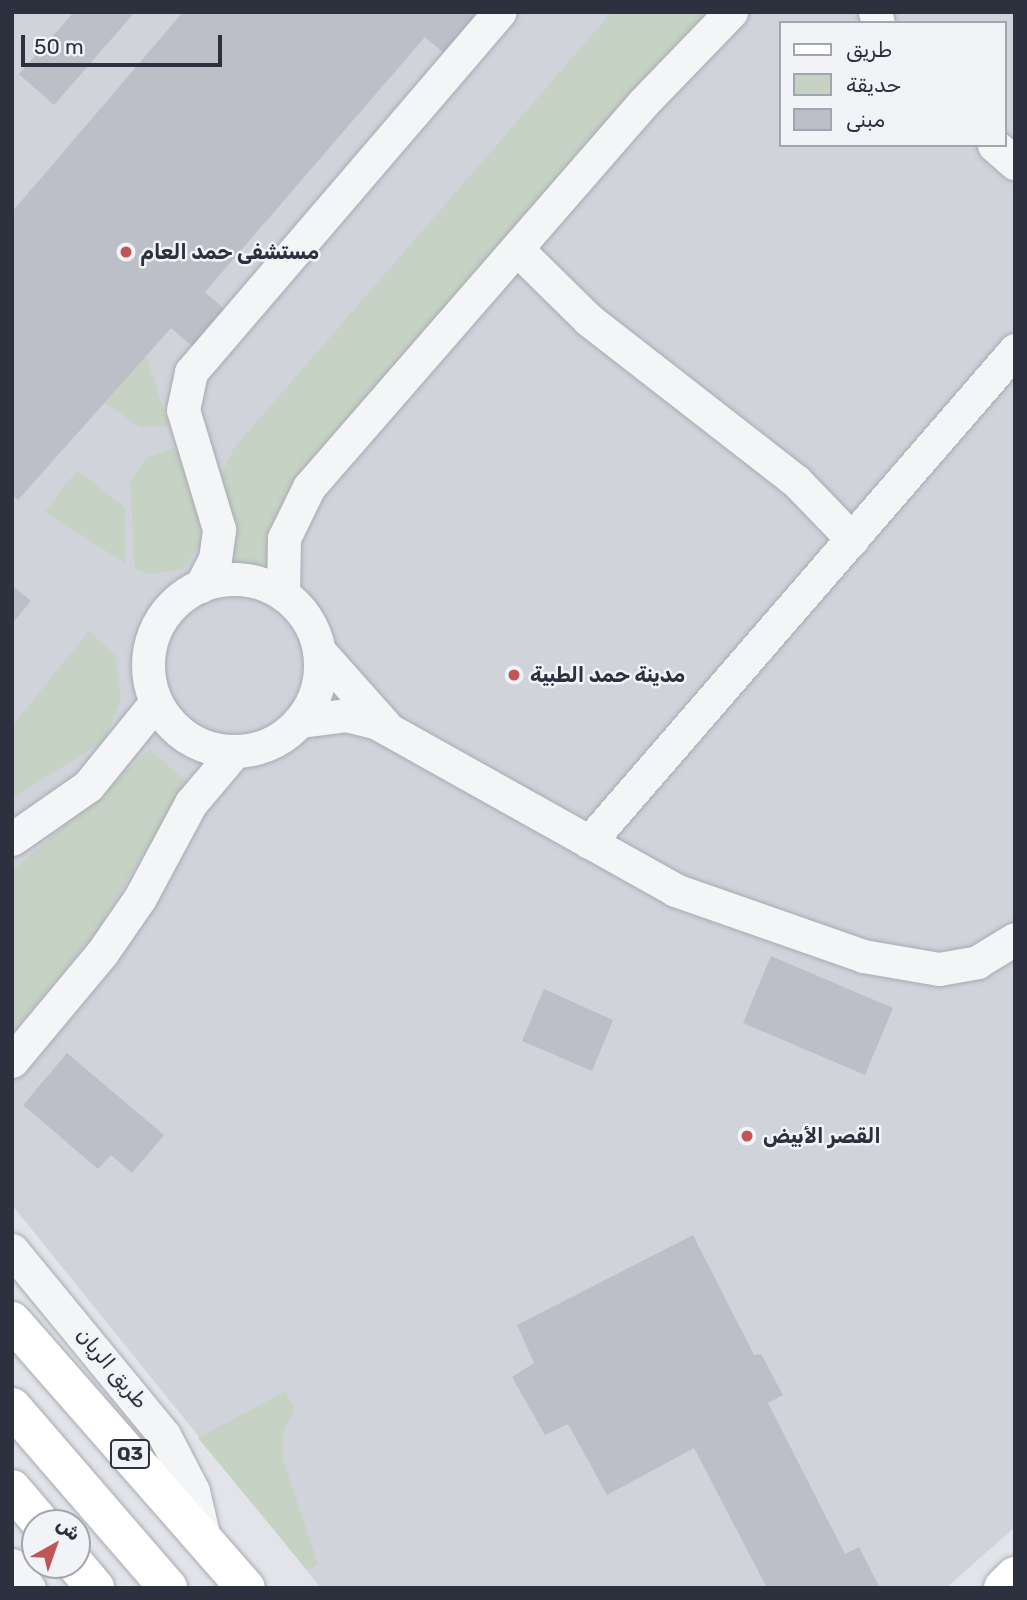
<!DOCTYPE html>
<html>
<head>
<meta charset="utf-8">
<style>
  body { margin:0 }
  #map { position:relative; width:1027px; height:1600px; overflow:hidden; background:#e2e4e9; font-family:Rubik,Vazirmatn,sans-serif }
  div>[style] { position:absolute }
  .built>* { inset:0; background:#d0d3da }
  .green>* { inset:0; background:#c6d2c4 }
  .building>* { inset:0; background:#bdbfc8 }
  .roads { filter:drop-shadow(0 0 2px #a8aab3) drop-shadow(0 0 2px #a8aab3) }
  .minor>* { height:33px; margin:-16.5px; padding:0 16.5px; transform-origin:16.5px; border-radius:16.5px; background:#f4f5f7 }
  .minor>.ring { margin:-16.5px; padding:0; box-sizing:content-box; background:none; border:33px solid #f4f5f7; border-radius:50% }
  .major>* { height:38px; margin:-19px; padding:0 19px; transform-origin:19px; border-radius:19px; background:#fff }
  .highway>* { height:38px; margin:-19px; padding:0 19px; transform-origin:19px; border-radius:19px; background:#fff }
  .dots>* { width:19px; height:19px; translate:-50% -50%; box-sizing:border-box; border:4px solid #f1f3f6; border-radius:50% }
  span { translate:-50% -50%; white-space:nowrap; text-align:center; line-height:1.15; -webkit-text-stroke:5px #f1f3f6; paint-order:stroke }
  .shield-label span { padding:2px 5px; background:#f1f3f6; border:2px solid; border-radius:5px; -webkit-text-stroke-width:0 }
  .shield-label { font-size:19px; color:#2c303f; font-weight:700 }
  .poi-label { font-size:21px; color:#2c303f; font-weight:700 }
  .left { translate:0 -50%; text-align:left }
  .street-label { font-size:21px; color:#2c303f }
  .frame { position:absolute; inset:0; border:14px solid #2c303f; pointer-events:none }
  .legend { position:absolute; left:779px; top:21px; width:228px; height:126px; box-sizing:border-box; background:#f1f3f6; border:2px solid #a2a5ad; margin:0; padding:9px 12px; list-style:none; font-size:21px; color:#2c303f }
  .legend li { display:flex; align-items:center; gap:14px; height:35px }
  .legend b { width:35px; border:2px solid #a2a5ad }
  .north { position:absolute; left:21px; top:1509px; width:70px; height:70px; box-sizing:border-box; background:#f1f3f6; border:2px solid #a2a5ad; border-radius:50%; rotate:40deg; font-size:19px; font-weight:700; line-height:28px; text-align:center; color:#2c303f }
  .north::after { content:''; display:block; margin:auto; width:24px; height:32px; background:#c05557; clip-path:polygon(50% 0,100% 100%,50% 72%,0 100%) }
  .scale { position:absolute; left:21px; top:35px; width:201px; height:32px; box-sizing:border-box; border:4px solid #2c303f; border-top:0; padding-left:9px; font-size:21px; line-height:24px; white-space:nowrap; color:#2c303f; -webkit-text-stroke:5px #f1f3f6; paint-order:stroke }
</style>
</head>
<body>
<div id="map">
  <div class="built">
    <div style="clip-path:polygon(evenodd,12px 12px,1015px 12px,1015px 1527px,946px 1588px,321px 1588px,12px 1205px,12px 12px,780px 23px,1004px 23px,1004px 145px,780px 145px,780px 23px)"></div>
  </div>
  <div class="green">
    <div style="clip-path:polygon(612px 12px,703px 12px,703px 22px,295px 486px,268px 540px,268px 576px,221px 572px,222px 474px,234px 448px)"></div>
    <div style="clip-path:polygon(146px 355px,169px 426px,140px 427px,105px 403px)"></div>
    <div style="clip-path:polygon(176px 447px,199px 516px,200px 544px,182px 570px,150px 574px,135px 569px,130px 482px,146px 458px)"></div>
    <div style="clip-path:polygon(77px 470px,125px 508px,125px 563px,45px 512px)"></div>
    <div style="clip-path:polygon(89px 631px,116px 656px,121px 700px,104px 741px,12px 798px,12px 726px)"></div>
    <div style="clip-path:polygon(150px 750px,187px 782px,96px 932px,12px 1032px,12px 871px)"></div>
    <div style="clip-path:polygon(286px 1391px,294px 1410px,283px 1433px,283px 1460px,318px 1564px,307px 1570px,198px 1438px)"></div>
  </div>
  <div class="building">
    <div style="clip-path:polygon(74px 12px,135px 12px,54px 105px,19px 74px)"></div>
    <div style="clip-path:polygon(183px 12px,494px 12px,452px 60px,425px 37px,205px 292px,231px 315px,199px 352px,171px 328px,18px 500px,12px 495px,12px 212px)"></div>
    <div style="clip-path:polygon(12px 585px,31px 601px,12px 624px)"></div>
    <div style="clip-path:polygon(771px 956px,893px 1008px,865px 1075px,743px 1023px)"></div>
    <div style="clip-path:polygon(544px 989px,613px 1020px,592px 1071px,522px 1041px)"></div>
    <div style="clip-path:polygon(67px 1053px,164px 1135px,132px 1173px,111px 1155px,98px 1169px,23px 1105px)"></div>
    <div style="clip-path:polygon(693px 1235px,754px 1355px,761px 1354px,783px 1395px,768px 1403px,845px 1554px,859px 1547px,880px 1588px,767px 1588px,694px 1448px,607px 1495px,568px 1424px,545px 1435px,512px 1377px,534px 1363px,517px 1325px)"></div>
  </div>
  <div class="roads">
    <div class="minor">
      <div style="left:875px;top:12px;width:11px;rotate:75deg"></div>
      <div style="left:994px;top:145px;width:28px;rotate:41deg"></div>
      <div style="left:517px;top:249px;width:101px;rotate:44.6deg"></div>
      <div style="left:589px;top:320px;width:262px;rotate:37.9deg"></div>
      <div style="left:796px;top:481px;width:81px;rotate:46deg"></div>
      <div class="ring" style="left:148px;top:579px;width:139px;height:139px"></div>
      <div style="left:201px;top:586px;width:30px;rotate:-63deg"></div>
      <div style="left:215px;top:559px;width:30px;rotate:-82deg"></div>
      <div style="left:219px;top:529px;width:124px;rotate:-106.8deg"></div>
      <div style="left:183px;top:410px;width:39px;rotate:-78deg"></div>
      <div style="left:191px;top:372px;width:474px;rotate:-49.4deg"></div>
      <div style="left:283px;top:594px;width:56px;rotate:-89deg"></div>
      <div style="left:284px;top:538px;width:57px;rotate:-63.9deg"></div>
      <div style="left:309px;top:487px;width:509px;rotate:-48.98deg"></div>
      <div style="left:643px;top:103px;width:127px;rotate:-46deg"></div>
      <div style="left:319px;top:651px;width:99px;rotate:48.3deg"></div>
      <div style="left:301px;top:721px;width:45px;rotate:-7.6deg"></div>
      <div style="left:346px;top:715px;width:30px;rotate:14deg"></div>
      <div style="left:375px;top:722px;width:344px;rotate:29.2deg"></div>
      <div style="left:675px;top:890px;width:199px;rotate:19.3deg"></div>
      <div style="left:863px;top:956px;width:77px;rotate:9.7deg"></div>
      <div style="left:939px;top:969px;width:39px;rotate:-10deg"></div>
      <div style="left:977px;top:962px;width:44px;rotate:-31.2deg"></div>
      <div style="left:12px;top:839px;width:93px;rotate:-34.9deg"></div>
      <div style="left:88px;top:786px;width:108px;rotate:-51deg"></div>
      <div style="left:589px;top:842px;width:651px;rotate:-49.11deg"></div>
      <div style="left:12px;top:1061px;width:141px;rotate:-50.2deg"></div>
      <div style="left:102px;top:953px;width:67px;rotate:-55.4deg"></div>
      <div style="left:140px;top:898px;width:108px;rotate:-61.8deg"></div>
      <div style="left:191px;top:803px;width:68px;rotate:-49.8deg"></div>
      <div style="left:12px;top:1250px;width:239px;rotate:50.6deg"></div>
      <div style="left:164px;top:1435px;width:63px;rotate:62.6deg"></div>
      <div style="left:193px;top:1491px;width:48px;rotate:76.8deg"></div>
      <div style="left:12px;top:1565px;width:29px;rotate:54deg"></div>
    </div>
    <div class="major">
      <div style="left:1003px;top:1588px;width:17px;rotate:-45deg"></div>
    </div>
    <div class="highway">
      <div style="left:12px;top:1321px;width:355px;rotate:48.8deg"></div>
      <div style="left:12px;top:1407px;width:239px;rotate:49.2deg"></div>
      <div style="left:12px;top:1489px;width:45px;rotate:49.5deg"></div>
      <div style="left:76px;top:1565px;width:30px;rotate:50deg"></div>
    </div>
  </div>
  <div class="dots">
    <div style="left:126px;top:252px;background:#c05557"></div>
    <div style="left:514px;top:675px;background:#c05557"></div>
    <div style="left:747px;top:1136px;background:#c05557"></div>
  </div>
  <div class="shield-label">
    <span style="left:130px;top:1454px">Q3</span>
  </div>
  <div class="poi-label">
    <span class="left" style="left:140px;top:252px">مستشفى حمد العام</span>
    <span class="left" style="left:530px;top:675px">مدينة حمد الطبية</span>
    <span class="left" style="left:763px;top:1136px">القصر الأبيض</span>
  </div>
  <div class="street-label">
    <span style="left:112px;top:1368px;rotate:50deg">طريق الريان</span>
  </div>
  <div class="frame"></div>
  <ul class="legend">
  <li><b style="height:9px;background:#fff"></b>طريق</li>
  <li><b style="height:19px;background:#c6d2c4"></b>حديقة</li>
  <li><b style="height:19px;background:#bdbfc8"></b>مبنى</li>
  </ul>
  <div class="north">ش</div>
  <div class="scale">50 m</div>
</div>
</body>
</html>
